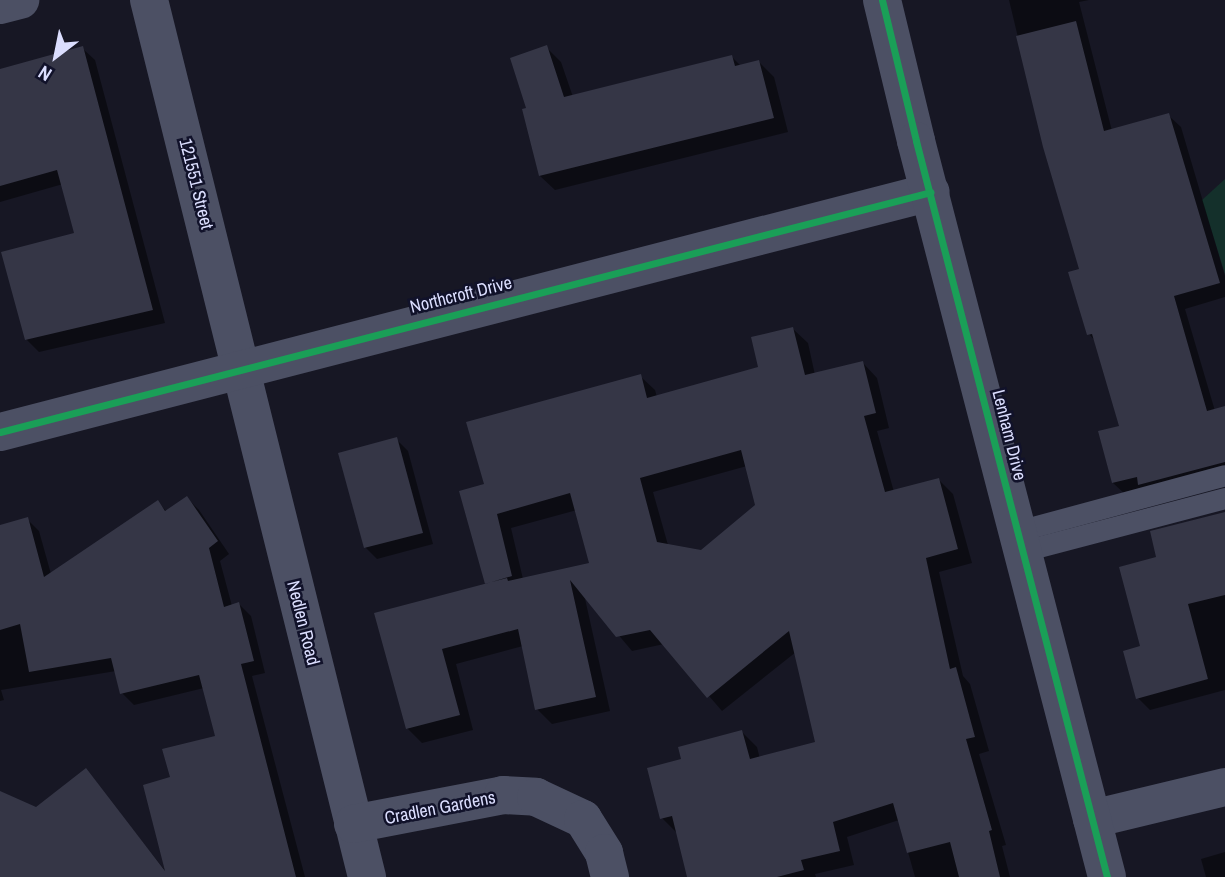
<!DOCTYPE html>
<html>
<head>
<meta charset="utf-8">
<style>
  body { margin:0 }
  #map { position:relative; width:1225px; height:877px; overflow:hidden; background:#171724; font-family:"Archivo Narrow",sans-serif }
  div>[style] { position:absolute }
  .green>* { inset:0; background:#14302b }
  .shadow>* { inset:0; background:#0007 }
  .building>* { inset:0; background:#353646 }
  .service>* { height:21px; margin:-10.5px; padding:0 10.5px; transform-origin:10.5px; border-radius:10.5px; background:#4c5064 }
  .minor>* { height:38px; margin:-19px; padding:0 19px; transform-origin:19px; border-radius:19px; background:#4c5064 }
  .tertiary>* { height:38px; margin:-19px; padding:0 19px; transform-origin:19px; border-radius:19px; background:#4c5064 }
  .cycleway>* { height:7px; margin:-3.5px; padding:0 3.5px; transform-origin:3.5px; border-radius:3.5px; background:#1a9f57 }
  span { translate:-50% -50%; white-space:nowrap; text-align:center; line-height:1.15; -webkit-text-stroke:5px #11122a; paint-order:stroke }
  .street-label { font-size:18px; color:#dbdefe }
  .north { position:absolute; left:21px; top:21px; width:70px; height:70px; -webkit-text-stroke:5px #11122a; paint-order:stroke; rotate:212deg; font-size:19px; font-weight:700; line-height:28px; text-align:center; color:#dbdefe }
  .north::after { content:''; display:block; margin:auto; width:24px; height:32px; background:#dbdefe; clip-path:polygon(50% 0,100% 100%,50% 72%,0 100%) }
</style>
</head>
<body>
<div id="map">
  <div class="green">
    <div style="clip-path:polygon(1225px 179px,1225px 274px,1202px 200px)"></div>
  </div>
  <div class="shadow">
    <div style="clip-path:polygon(1009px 0,1089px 0,1079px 2px,1112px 131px,1168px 115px,1181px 127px,1225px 276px,1225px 297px,1185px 309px,1215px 411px,1225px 408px,1225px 473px,1126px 495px,1113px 483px,1121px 427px,1097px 343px,1089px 334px,1081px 270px,1044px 146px)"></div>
    <div style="clip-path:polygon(546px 47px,561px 62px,573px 97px,732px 57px,741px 66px,759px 62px,774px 77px,788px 132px,555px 190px,540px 176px,528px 110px)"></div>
    <div style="clip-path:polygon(82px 48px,95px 60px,165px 323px,39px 352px,26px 339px,76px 234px,63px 184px,0 202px,0 92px)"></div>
    <div style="clip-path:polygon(evenodd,793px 329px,808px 343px,815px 375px,863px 363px,877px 378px,889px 428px,877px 431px,894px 492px,939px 480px,953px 494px,972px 563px,939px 572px,963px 676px,970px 684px,989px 751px,979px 754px,1006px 845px,1002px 846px,1010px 877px,915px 877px,899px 820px,847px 837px,854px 865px,815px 874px,816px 877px,689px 877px,677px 833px,662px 818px,683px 760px,742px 732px,757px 747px,760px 759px,817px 744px,796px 652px,722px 711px,664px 644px,632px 651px,584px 594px,610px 711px,552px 724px,537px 709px,523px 646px,456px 664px,473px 730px,422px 743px,407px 728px,377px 614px,489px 585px,486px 485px,640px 376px,655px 390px,657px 397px,760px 368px,793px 329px,747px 466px,757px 506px,701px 552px,668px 545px,653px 492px,747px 466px,793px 329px,577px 510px,591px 565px,523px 579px,511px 528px,577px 510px)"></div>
    <div style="clip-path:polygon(396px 439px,408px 451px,433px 544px,377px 559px,365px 547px)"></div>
    <div style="clip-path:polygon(187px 498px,199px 510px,229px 554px,220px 561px,232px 606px,239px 604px,251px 616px,265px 673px,252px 676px,305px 877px,24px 877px,0 841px,0 793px,36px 809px,86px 771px,167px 873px,172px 778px,217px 737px,204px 688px,134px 705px,122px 693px,116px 671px,1px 690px,4px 700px,0 701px,0 526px,27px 519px,39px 531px,51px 574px,158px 502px,167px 512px)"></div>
    <div style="clip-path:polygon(1121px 568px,1225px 574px,1225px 690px,1150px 710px,1138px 698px,1142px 648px)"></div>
    <div style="clip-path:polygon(1225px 852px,1225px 877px,1206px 877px,1201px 859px)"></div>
  </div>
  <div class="building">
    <div style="clip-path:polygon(1076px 21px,1104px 131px,1169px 113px,1220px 283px,1174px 296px,1207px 411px,1225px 406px,1225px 462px,1138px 485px,1137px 477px,1112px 483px,1098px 431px,1119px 426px,1092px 334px,1087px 335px,1068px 272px,1079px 269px,1043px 147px,1016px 36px)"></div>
    <div style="clip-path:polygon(547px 45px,564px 97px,732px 55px,735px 66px,759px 60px,774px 118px,539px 176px,522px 109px,526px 108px,510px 58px)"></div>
    <div style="clip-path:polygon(83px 46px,153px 310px,25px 340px,1px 252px,74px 233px,57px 170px,0 186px,0 69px)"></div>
    <div style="clip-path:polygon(evenodd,793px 327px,805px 375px,863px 361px,876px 413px,864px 416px,885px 492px,939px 478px,958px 549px,926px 558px,950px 669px,956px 667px,975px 737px,966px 739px,992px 830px,989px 831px,1000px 877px,959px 877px,950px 842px,907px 853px,893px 803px,833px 822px,840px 851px,801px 860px,804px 870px,777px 877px,687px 877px,672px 816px,660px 819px,647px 768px,681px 759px,678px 747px,742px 730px,750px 759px,815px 742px,789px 631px,707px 698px,650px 630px,616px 637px,570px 580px,596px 697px,535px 710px,518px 629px,442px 649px,460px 715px,406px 729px,374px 613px,507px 578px,508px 581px,589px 563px,570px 493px,497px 514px,512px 576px,485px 584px,459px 491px,484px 484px,466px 422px,641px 374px,647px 398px,758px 367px,751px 337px,793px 327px,741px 450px,755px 505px,701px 550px,657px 542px,640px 478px,741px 450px)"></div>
    <div style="clip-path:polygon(397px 437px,423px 533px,364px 548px,338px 453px)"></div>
    <div style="clip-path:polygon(187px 496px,218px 541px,209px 548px,224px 607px,239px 602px,254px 661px,241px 664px,296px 877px,0 877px,0 791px,36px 807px,86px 768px,165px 871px,143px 785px,170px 777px,162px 749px,215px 736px,199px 675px,120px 694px,111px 658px,29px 672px,20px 624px,0 630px,0 525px,28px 517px,44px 577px,158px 500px,165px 511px)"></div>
    <div style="clip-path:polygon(1225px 512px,1225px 595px,1188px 604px,1208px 679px,1136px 699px,1123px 651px,1140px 646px,1119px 567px,1156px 557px,1150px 531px)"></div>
  </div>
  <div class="service">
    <div style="left:1018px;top:531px;width:214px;rotate:-15.1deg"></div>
    <div style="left:1023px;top:551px;width:209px;rotate:-14.7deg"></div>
  </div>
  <div class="minor">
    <div style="left:149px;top:0;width:904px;rotate:76.04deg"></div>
    <div style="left:0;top:5px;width:21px;rotate:-14deg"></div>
    <div style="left:0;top:432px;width:961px;rotate:-14.46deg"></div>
    <div style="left:1092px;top:819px;width:137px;rotate:-13.5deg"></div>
    <div style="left:353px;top:824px;width:153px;rotate:-10.9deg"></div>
    <div style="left:503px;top:795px;width:33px;rotate:3deg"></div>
    <div style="left:536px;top:797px;width:52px;rotate:25.1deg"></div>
    <div style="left:583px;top:819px;width:40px;rotate:58deg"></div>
    <div style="left:604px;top:853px;width:25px;rotate:76deg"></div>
  </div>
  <div class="tertiary">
    <div style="left:882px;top:0;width:145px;rotate:76.4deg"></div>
    <div style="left:916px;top:141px;width:760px;rotate:75.45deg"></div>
  </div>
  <div class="cycleway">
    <div style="left:882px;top:0;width:145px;rotate:76.4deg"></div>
    <div style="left:916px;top:141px;width:760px;rotate:75.45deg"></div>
    <div style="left:0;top:432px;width:961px;rotate:-14.46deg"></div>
  </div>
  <div class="street-label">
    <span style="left:196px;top:184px;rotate:76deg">121551 Street</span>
    <span style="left:461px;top:295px;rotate:-14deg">Northcroft Drive</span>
    <span style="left:1009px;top:435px;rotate:76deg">Lenham Drive</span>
    <span style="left:303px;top:623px;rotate:76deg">Nedlen Road</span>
    <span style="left:440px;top:808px;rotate:-11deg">Cradlen Gardens</span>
  </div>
  <div class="north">N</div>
</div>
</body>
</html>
